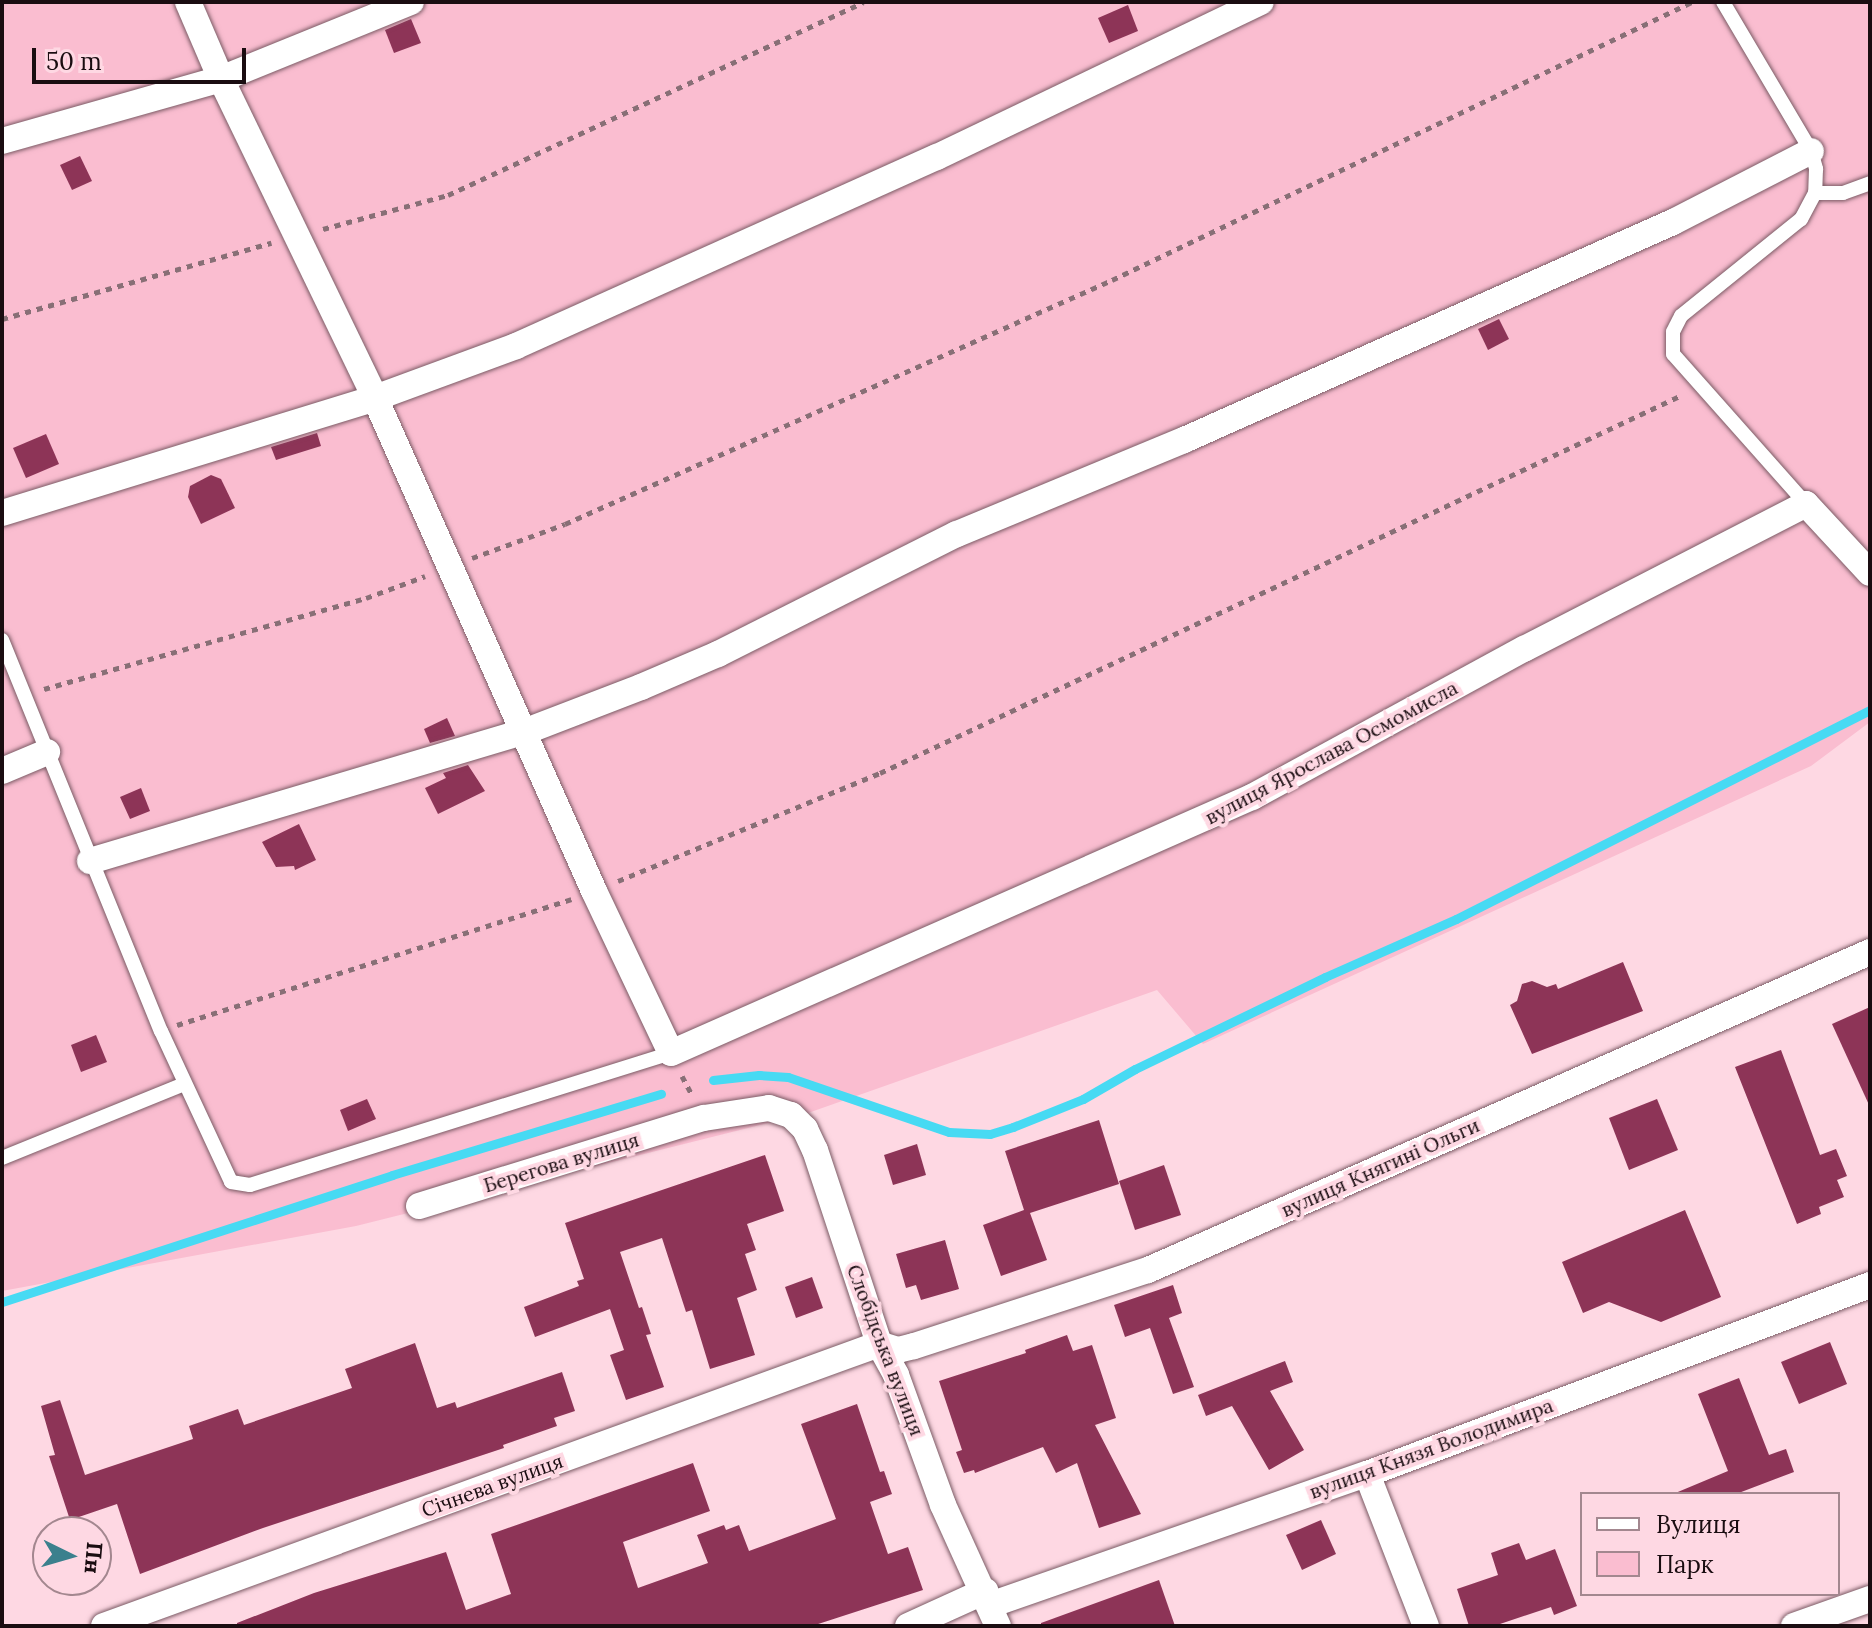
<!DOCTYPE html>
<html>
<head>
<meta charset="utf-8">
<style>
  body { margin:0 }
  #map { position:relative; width:1872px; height:1628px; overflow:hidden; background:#fed8e3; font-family:Lora,serif }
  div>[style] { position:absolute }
  .green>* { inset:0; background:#fabdd0 }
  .stream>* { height:9px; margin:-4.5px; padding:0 4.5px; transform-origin:4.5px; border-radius:4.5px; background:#47daf3 }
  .building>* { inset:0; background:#8d3457 }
  .path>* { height:5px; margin-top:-2.5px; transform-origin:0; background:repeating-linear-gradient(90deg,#886f76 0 6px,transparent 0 12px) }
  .roads { filter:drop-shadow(0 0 2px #7b5b65) drop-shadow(0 0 2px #7b5b65) }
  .lane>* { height:14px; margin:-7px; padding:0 7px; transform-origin:7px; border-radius:7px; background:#fff }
  .street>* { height:26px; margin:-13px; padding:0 13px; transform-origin:13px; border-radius:13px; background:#fff }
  span { translate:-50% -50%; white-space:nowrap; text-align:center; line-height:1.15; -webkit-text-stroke:8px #fed8e3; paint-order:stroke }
  .street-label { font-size:20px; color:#1a0d11 }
  .frame { position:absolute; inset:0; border:4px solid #1a0d11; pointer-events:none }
  .legend { position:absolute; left:1580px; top:1492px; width:260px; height:104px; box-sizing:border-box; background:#fed8e3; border:2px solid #a3878f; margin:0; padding:10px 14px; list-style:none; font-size:24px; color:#1a0d11 }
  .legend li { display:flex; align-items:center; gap:16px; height:40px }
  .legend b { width:40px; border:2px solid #a3878f }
  .north { position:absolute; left:32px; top:1516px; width:80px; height:80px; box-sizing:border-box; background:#fed8e3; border:2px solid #a3878f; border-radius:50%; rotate:95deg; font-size:22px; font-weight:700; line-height:32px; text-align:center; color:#1a0d11 }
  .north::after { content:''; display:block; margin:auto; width:28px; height:36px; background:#3b808d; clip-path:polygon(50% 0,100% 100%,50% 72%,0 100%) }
  .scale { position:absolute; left:32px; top:48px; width:214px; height:36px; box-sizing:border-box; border:4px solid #1a0d11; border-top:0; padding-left:10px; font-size:24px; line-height:28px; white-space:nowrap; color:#1a0d11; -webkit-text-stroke:6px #fed8e3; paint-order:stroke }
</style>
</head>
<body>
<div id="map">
  <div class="green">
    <div style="clip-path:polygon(2px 2px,1870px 2px,1870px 722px,1811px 766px,1203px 1044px,1157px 990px,808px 1113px,356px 1226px,2px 1291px)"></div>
  </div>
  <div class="stream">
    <div style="left:713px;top:1080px;width:46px;rotate:-6.2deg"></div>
    <div style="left:759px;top:1075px;width:29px;rotate:4deg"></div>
    <div style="left:788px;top:1077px;width:170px;rotate:18.9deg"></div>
    <div style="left:949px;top:1132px;width:41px;rotate:2.8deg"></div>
    <div style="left:990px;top:1134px;width:24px;rotate:-17deg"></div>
    <div style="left:1013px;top:1127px;width:75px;rotate:-21.8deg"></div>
    <div style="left:1083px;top:1099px;width:60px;rotate:-30deg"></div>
    <div style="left:1135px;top:1069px;width:211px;rotate:-25.8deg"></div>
    <div style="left:1325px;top:977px;width:143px;rotate:-23.9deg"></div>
    <div style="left:1456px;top:919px;width:464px;rotate:-26.8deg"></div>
    <div style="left:2px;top:1302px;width:410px;rotate:-18deg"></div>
    <div style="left:392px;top:1175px;width:281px;rotate:-16.8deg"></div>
  </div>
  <div class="building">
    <div style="clip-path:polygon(1128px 5px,1138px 31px,1109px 43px,1098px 18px)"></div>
    <div style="clip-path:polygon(411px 19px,421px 43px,394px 53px,385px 30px)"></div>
    <div style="clip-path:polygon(80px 156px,92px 181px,72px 190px,60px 165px)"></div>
    <div style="clip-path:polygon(1499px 319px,1509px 339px,1488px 350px,1478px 329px)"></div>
    <div style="clip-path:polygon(317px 433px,321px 446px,276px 460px,271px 447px)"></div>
    <div style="clip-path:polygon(46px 434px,59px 464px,26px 478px,13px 448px)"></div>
    <div style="clip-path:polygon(211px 475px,221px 479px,235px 508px,201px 524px,188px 497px,190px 486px)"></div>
    <div style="clip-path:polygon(447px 718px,455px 736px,430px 743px,424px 729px)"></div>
    <div style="clip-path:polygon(468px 765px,485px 791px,438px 814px,425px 788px,446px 778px,443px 773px)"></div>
    <div style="clip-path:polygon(141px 788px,150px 811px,130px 819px,120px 797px)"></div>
    <div style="clip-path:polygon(299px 824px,316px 860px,295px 870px,294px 866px,276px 867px,262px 842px)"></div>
    <div style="clip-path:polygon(1623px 962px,1643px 1011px,1532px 1054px,1510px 1005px,1517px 1001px,1522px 984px,1532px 981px,1547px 987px,1556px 984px,1558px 989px)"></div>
    <div style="clip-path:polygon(1870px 1007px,1870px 1107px,1832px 1024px)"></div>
    <div style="clip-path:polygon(96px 1035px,107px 1062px,81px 1072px,71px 1045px)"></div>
    <div style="clip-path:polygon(1781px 1050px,1820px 1155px,1836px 1149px,1847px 1176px,1837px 1180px,1844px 1197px,1819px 1207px,1821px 1214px,1797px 1224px,1735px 1067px)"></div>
    <div style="clip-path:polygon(367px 1099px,376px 1119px,348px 1131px,340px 1110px)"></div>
    <div style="clip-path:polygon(1657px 1099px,1678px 1150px,1629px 1170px,1609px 1118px)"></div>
    <div style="clip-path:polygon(1099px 1120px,1119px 1184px,1030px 1213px,1047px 1260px,1001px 1276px,983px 1225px,1024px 1210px,1005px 1151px)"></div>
    <div style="clip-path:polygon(917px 1144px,926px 1175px,893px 1185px,884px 1155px)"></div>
    <div style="clip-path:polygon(765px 1155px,784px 1211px,747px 1224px,756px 1250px,745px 1254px,757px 1290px,737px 1298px,755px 1355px,710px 1369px,692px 1310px,686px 1312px,662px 1238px,620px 1252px,639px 1308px,642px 1307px,651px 1334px,646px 1335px,664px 1387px,626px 1400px,610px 1355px,624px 1350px,610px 1309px,535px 1337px,524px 1307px,579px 1286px,577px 1281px,584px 1279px,565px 1223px)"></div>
    <div style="clip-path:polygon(1164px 1165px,1181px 1215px,1135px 1230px,1119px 1181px)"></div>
    <div style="clip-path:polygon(1685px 1210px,1721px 1297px,1661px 1322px,1609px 1302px,1583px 1313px,1562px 1262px)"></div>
    <div style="clip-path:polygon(945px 1240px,959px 1289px,921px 1300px,916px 1285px,906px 1288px,896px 1254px)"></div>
    <div style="clip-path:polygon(812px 1277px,823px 1308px,796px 1318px,785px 1287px)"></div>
    <div style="clip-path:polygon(1173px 1285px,1182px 1313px,1169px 1318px,1194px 1387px,1173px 1394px,1150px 1328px,1125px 1337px,1114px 1305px)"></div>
    <div style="clip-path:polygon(1067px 1335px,1073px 1351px,1092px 1345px,1116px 1418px,1095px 1425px,1141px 1514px,1099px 1528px,1077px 1463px,1056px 1473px,1043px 1447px,975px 1473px,974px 1470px,964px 1473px,956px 1452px,962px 1450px,939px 1381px,1026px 1353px,1025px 1350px)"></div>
    <div style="clip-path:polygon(1830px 1342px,1847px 1384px,1799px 1404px,1781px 1362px)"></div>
    <div style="clip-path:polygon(415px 1343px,437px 1408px,455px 1402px,457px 1408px,562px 1372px,575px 1411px,554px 1418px,557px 1426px,503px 1445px,504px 1448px,263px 1528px,140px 1574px,117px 1504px,70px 1520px,49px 1456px,55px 1455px,41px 1406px,60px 1400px,85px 1475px,193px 1439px,189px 1426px,238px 1409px,244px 1425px,352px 1388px,345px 1369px)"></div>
    <div style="clip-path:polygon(1285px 1361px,1293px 1382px,1270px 1391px,1304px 1450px,1269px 1470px,1232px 1406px,1206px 1416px,1198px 1395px)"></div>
    <div style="clip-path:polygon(1739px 1378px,1769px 1455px,1786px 1449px,1794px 1472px,1736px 1494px,1673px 1494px,1728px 1471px,1698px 1394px)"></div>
    <div style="clip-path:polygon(857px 1404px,880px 1472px,884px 1471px,892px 1494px,870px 1502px,888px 1554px,908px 1547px,923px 1590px,812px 1626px,237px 1626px,237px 1623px,314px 1593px,446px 1552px,466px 1610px,511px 1594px,491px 1534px,693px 1463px,710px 1511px,623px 1542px,638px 1588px,708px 1563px,697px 1535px,724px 1525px,726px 1530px,739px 1525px,749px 1551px,836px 1519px,801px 1424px)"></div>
    <div style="clip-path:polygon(1321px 1520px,1336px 1554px,1302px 1570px,1286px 1535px)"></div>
    <div style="clip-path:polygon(1519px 1543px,1526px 1560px,1555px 1549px,1577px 1606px,1554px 1615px,1551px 1607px,1494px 1626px,1469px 1626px,1457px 1589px,1498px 1575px,1491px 1553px)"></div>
    <div style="clip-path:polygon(1159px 1580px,1175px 1626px,1041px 1626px,1041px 1623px)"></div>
  </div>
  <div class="path">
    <div style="left:323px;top:229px;width:130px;rotate:-15.2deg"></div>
    <div style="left:448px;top:195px;width:458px;rotate:-24.9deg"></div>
    <div style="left:2px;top:319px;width:280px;rotate:-15.8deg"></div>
    <div style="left:472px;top:558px;width:99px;rotate:-20.1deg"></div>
    <div style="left:565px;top:524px;width:599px;rotate:-24.04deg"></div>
    <div style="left:1112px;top:280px;width:643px;rotate:-25.61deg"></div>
    <div style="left:44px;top:689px;width:335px;rotate:-15.8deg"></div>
    <div style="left:366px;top:598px;width:63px;rotate:-20.4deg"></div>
    <div style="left:618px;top:881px;width:283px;rotate:-22.4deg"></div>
    <div style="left:880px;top:773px;width:887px;rotate:-25.24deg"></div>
    <div style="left:177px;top:1025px;width:414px;rotate:-17.7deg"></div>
    <div style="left:682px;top:1076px;width:21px;rotate:62deg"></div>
  </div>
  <div class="roads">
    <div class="lane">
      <div style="left:1723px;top:2px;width:173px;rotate:59.4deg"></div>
      <div style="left:1811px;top:151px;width:19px;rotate:74deg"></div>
      <div style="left:1816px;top:169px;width:24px;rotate:92deg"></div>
      <div style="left:1815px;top:193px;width:30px;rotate:118deg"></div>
      <div style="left:1801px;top:219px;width:154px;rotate:141.1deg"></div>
      <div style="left:1681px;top:316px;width:18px;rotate:117deg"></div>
      <div style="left:1673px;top:332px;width:22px;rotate:90deg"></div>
      <div style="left:1673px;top:354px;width:200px;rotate:48.4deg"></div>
      <div style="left:1815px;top:193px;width:28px"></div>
      <div style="left:1843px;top:193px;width:29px;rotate:-20deg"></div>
      <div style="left:2px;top:640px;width:422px;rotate:67.9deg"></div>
      <div style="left:161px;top:1031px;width:166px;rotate:65.1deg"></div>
      <div style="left:231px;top:1182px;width:19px;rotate:9deg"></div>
      <div style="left:250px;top:1185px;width:441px;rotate:-17.4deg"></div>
      <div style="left:2px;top:1158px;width:196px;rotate:-22.1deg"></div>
    </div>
    <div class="street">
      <div style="left:188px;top:2px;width:84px;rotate:66.8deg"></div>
      <div style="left:221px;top:79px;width:354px;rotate:64.2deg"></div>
      <div style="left:375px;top:398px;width:539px;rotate:66.05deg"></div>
      <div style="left:594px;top:891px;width:179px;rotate:64.6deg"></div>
      <div style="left:671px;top:1053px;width:635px;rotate:-23.78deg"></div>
      <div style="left:1252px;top:797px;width:310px;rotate:-28.6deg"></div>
      <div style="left:1524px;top:649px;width:317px;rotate:-27.2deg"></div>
      <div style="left:1806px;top:504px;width:94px;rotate:47.2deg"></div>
      <div style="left:2px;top:141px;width:228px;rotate:-15.8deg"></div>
      <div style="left:221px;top:79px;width:205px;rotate:-22.1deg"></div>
      <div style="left:2px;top:513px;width:390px;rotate:-17.1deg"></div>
      <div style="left:375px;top:398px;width:150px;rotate:-20.2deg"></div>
      <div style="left:516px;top:346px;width:461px;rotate:-24.2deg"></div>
      <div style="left:937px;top:157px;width:359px;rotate:-25.6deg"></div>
      <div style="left:2px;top:771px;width:49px;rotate:-22.9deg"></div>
      <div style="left:90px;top:861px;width:453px;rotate:-16.6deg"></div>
      <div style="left:524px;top:732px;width:125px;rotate:-21deg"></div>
      <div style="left:641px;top:687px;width:84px;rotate:-23.2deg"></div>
      <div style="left:718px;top:654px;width:267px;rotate:-26.7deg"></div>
      <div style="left:957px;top:534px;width:246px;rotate:-22.5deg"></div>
      <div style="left:1184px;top:440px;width:535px;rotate:-24.03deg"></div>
      <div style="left:1673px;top:222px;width:155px;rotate:-27.2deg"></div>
      <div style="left:419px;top:1206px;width:298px;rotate:-17.2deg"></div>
      <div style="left:704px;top:1118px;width:66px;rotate:-8.7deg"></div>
      <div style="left:769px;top:1108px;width:23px;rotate:18deg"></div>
      <div style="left:791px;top:1115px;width:20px;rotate:45deg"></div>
      <div style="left:805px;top:1129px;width:23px;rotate:65deg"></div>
      <div style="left:815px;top:1150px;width:204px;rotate:71.7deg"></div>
      <div style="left:879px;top:1344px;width:35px;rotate:61deg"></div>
      <div style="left:896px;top:1375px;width:138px;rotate:70.1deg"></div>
      <div style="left:943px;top:1505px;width:133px;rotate:65.6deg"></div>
      <div style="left:1367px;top:1474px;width:163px;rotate:68.8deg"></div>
      <div style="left:990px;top:1605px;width:399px;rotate:-19.2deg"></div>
      <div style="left:1367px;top:1474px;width:537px;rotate:-20.59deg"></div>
      <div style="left:104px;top:1626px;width:825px;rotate:-19.99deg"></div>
      <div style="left:879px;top:1344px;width:20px;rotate:18deg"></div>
      <div style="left:898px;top:1350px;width:16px;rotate:-14deg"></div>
      <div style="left:914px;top:1346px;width:246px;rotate:-18deg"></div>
      <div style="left:1148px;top:1270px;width:789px;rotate:-23.77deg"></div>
      <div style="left:908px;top:1626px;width:85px;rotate:-24.4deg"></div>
      <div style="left:1794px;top:1626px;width:81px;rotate:-19.6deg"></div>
    </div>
  </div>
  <div class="street-label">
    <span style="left:1331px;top:752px;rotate:-28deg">вулиця Ярослава Осмомисла</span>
    <span style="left:561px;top:1162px;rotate:-17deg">Берегова вулиця</span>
    <span style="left:1380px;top:1167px;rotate:-24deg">вулиця Княгині Ольги</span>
    <span style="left:886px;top:1350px;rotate:69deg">Слобідська вулиця</span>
    <span style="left:1431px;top:1448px;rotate:-20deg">вулиця Князя Володимира</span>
    <span style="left:492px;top:1485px;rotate:-20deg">Січнева вулиця</span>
  </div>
  <div class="frame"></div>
  <ul class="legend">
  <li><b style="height:10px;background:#fff"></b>Вулиця</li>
  <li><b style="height:22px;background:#fabdd0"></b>Парк</li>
  </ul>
  <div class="north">Пн</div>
  <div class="scale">50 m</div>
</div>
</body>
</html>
